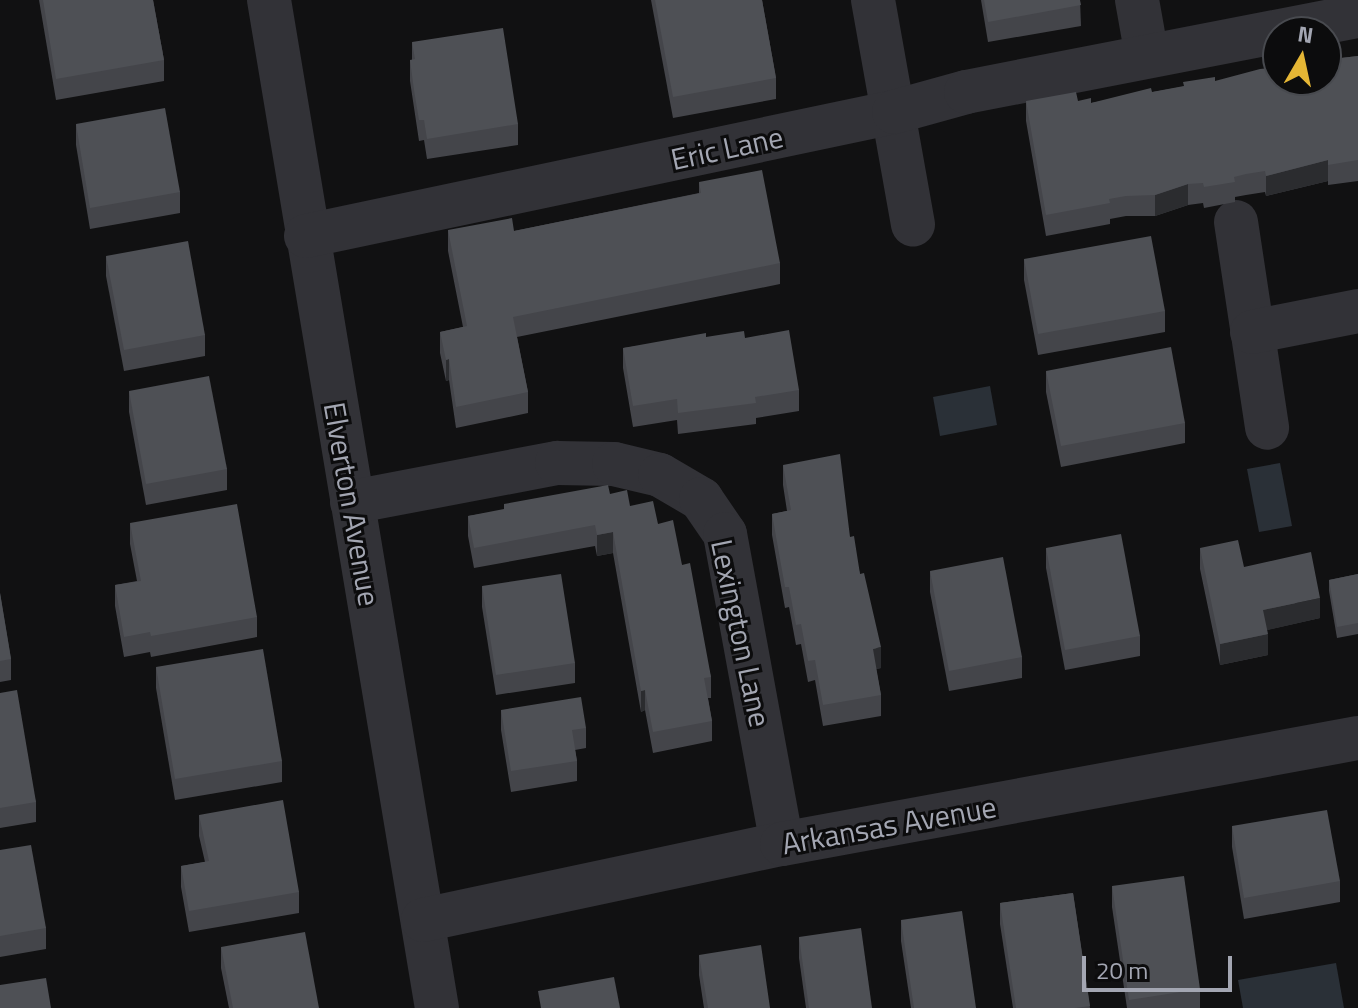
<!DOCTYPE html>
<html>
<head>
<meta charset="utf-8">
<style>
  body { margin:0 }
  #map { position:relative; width:1358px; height:1008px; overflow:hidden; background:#111112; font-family:"Titillium Web",sans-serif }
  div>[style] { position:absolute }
  .water>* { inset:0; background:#2a3037 }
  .minor>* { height:44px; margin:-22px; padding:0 22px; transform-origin:22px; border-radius:22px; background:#323237 }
  .wall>* { inset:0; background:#44454a }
  .shaded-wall>* { inset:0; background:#2b2c2f }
  .building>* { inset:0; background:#4e5055 }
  span { translate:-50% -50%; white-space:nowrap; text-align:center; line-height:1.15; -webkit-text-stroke:6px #0c0c0d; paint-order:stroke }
  .street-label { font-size:30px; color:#a3a6b2 }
  .north { position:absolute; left:1262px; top:16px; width:80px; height:80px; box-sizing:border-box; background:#0c0c0d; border:2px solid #484a4f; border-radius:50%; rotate:9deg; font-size:22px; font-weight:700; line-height:32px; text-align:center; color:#a3a6b2 }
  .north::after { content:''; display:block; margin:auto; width:28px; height:36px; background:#e5b635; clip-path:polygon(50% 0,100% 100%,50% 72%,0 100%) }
  .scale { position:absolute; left:1082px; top:956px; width:150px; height:36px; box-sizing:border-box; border:4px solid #a3a6b2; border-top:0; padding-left:10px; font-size:24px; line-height:28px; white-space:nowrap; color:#a3a6b2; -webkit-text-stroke:6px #0c0c0d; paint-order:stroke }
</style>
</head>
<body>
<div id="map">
  <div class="water">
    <div style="clip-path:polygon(990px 386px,997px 425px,940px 436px,933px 397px)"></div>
    <div style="clip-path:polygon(1280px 463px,1292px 526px,1259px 532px,1247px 469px)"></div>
    <div style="clip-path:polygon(1336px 963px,1344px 1008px,1243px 1008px,1238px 980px)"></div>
  </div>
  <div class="minor">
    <div style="left:269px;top:0;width:1022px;rotate:80.54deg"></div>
    <div style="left:873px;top:0;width:228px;rotate:79.9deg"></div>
    <div style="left:1137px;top:0;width:57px;rotate:79.9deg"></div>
    <div style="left:1236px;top:222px;width:208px;rotate:81.4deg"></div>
    <div style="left:306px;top:236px;width:601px;rotate:-11.91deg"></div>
    <div style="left:894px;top:112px;width:75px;rotate:-15.5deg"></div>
    <div style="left:966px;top:92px;width:399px;rotate:-11deg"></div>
    <div style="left:1252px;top:332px;width:108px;rotate:-11.2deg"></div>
    <div style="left:352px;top:502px;width:209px;rotate:-10.8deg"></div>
    <div style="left:557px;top:463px;width:57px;rotate:1deg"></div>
    <div style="left:614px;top:464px;width:47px;rotate:13.4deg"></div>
    <div style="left:660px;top:475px;width:48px;rotate:30.3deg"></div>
    <div style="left:701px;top:499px;width:42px;rotate:55.6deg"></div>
    <div style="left:725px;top:534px;width:315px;rotate:79.6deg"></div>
    <div style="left:423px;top:920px;width:367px;rotate:-12deg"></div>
    <div style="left:782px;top:844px;width:586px;rotate:-10.43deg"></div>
  </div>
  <div class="wall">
    <div style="clip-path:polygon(39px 0,153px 0,164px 60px,164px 81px,56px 100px)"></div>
    <div style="clip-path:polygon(651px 0,762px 0,776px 78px,776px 99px,673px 118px)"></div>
    <div style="clip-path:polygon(981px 0,1080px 0,1081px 26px,988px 42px)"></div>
    <div style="clip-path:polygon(412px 42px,518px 124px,518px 145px,427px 159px,424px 140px,419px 141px,410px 81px,410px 60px,412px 60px)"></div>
    <div style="clip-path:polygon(1358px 56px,1358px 181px,1328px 185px,1328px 181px,1266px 196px,1265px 192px,1246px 195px,1235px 197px,1235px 202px,1204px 208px,1203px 203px,1188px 205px,1155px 216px,1126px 216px,1110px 219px,1110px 224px,1046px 236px,1026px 121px,1026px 101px,1078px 101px,1091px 103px,1215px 81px,1278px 80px,1341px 58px)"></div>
    <div style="clip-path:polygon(76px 124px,180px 192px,180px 213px,90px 229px,76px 145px)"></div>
    <div style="clip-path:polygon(699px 182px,780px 263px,780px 284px,517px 337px,528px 392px,528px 413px,456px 428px,449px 380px,446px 381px,440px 353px,440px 332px,463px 327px,448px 251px,448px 230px,514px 231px,699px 193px)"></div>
    <div style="clip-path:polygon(106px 256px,205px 335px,205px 356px,124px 371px,106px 276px)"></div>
    <div style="clip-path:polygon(1024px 259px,1165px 311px,1165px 332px,1038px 355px,1024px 280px)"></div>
    <div style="clip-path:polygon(706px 337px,745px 338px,799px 390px,799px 411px,756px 418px,756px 424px,678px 434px,677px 420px,633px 427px,623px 368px,623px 348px)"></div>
    <div style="clip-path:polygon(1046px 371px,1185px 423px,1185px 443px,1061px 467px,1046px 392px)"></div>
    <div style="clip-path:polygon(129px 391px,227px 469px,227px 490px,146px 505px,129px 412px)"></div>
    <div style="clip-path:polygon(783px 465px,850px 537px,860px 574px,881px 668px,876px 669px,881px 695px,881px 716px,823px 726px,815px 680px,808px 682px,801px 644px,796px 645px,789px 607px,785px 608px,772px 535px,772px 514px,787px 511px,783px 485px)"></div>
    <div style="clip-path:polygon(610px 494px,658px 524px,682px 565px,711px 677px,711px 698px,708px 698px,712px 721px,712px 741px,653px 753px,645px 710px,641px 712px,613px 553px,597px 556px,595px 546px,474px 568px,468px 536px,468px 516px)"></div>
    <div style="clip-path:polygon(130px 523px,257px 617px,257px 637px,151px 657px,150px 652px,124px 657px,115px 606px,115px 585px,137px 581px,130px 544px)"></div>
    <div style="clip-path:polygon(1046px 548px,1140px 636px,1140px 656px,1065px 670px,1046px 568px)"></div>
    <div style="clip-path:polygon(1200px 548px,1320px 618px,1267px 630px,1268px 655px,1220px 665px,1200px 569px)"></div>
    <div style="clip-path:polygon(930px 571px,1022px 657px,1022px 678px,949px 691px,930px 592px)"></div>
    <div style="clip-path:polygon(1358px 574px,1358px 634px,1337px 638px,1329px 591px,1329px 580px)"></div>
    <div style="clip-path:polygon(482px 586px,575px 663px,575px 683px,496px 695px,482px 607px)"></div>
    <div style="clip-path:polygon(0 593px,11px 659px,11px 680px,0 682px)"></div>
    <div style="clip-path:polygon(156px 667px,282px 761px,282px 782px,175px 800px,156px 688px)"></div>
    <div style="clip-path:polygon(0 693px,36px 802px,36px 822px,0 828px)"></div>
    <div style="clip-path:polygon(501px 710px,586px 728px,586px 748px,575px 750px,577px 761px,577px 781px,511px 792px,501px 730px)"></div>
    <div style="clip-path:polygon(199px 815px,299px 892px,299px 913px,189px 932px,181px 887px,181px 866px,205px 862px,199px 836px)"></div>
    <div style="clip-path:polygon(1232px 826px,1340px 881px,1340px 902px,1244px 919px,1232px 847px)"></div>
    <div style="clip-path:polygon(0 850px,46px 928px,46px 949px,0 957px)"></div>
    <div style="clip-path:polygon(1112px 886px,1200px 989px,1200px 1008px,1127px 1008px,1112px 907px)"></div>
    <div style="clip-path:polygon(1073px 893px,1090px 1008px,1013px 1008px,1000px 924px,1000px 903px)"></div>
    <div style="clip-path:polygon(901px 920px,976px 1008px,911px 1008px,901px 941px)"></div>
    <div style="clip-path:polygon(799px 937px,872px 1008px,806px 1008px,799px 958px)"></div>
    <div style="clip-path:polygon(221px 947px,319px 1008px,229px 1008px,221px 968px)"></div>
    <div style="clip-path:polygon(699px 955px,770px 1008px,704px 1008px,699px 975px)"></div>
  </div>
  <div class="shaded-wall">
    <div style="clip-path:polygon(1328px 160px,1328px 181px,1266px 196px,1266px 176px)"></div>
    <div style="clip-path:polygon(1188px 184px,1188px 205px,1155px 216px,1155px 195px)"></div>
    <div style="clip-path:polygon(449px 359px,449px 380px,446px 381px,446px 360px)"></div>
    <div style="clip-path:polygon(613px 532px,613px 553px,597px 556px,597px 535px)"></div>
    <div style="clip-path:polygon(1320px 598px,1320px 618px,1263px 631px,1263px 610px)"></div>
    <div style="clip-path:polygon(1268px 634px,1268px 655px,1220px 665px,1220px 644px)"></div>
    <div style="clip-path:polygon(881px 647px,881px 668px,873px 670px,873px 649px)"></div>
    <div style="clip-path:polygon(645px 690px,645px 710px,641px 712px,641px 691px)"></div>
  </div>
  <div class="building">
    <div style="clip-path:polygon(43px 0,153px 0,164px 60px,56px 79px)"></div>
    <div style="clip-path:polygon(655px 0,762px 0,776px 78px,673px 97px)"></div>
    <div style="clip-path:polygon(984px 0,1080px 0,1081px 5px,988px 22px)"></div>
    <div style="clip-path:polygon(503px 28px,518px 124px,427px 139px,424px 120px,419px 120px,414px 90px,410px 60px,415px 59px,412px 42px)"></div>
    <div style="clip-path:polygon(1340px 55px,1341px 58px,1358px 56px,1358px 160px,1328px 165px,1328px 160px,1266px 176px,1265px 171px,1246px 174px,1234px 177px,1235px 182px,1204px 187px,1203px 183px,1188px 184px,1155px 195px,1126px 196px,1109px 199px,1110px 203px,1046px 215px,1026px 101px,1076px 92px,1078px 101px,1091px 98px,1091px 103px,1151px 88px,1152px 92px,1184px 86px,1183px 82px,1215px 77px,1215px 81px,1260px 69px,1278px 67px,1278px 80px,1326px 80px,1326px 57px)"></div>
    <div style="clip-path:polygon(165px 108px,180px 192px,90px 208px,76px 124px)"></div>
    <div style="clip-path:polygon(762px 170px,780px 263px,513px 317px,528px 392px,456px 407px,449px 359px,446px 360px,440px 332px,467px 326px,448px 230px,512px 218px,514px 231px,701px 193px,699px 182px)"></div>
    <div style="clip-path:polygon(1151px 236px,1165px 311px,1038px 334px,1024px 259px)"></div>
    <div style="clip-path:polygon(188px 241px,205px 335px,124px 350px,106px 256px)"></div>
    <div style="clip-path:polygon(789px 330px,799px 390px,755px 397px,756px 403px,678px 413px,677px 399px,633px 406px,623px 348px,706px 333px,706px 337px,744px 331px,745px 338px)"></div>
    <div style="clip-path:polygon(1171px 347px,1185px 423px,1061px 446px,1046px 371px)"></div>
    <div style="clip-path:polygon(209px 376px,227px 469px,146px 484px,129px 391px)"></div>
    <div style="clip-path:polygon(840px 454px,850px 537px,854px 536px,860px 574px,864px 573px,881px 647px,873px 649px,881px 695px,823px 705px,815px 660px,808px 661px,801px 624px,796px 625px,789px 587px,785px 587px,772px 514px,791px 510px,783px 465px)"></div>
    <div style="clip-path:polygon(608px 485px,610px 494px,627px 490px,630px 506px,653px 501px,658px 524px,673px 520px,682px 565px,690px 563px,711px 677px,704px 678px,712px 721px,653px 732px,645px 690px,641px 691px,613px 532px,597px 535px,595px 525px,474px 548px,468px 516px,504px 509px,504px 504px)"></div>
    <div style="clip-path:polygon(237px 504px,257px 617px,151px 636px,150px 632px,124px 637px,115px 585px,141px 581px,130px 523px)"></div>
    <div style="clip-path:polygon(1121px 534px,1140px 636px,1065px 650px,1046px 548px)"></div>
    <div style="clip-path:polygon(1238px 540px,1244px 567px,1311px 552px,1320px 598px,1263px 610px,1268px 634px,1220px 644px,1200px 548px)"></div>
    <div style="clip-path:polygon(1003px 557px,1022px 657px,949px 671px,930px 571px)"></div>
    <div style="clip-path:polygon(561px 574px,575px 663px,496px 675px,482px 586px)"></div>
    <div style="clip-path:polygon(1358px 574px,1358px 623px,1337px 627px,1329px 580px)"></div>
    <div style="clip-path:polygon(0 593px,11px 659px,0 661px)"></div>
    <div style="clip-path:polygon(263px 649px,282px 761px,175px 779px,156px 667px)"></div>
    <div style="clip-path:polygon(17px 690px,36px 802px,0 808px,0 693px)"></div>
    <div style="clip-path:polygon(581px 697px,586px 728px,572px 730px,577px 761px,511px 771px,501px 710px)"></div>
    <div style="clip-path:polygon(283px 800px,299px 892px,189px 911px,181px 866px,209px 861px,199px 815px)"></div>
    <div style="clip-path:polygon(1327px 810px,1340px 881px,1244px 898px,1232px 826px)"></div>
    <div style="clip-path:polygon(31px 845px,46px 928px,0 936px,0 850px)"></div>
    <div style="clip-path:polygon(1184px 876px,1200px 989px,1129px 1000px,1112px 886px)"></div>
    <div style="clip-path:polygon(1073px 893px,1090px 1006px,1075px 1008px,1016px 1008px,1000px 903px)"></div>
    <div style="clip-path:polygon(962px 911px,976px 1008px,914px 1008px,901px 920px)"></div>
    <div style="clip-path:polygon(861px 928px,872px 1008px,809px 1008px,799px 937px)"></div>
    <div style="clip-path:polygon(305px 932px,319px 1008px,233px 1008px,221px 947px)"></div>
    <div style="clip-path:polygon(761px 945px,770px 1008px,708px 1008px,699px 955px)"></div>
    <div style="clip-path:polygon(614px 977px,620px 1008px,541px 1008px,538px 991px)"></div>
    <div style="clip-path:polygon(46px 978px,51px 1008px,0 1008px,0 985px)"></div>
  </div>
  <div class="street-label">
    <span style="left:727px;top:148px;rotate:-12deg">Eric Lane</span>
    <span style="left:352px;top:504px;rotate:80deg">Elverton Avenue</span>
    <span style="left:741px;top:633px;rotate:78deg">Lexington Lane</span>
    <span style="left:889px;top:825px;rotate:-10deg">Arkansas Avenue</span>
  </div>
  <div class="north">N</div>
  <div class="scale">20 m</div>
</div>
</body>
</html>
